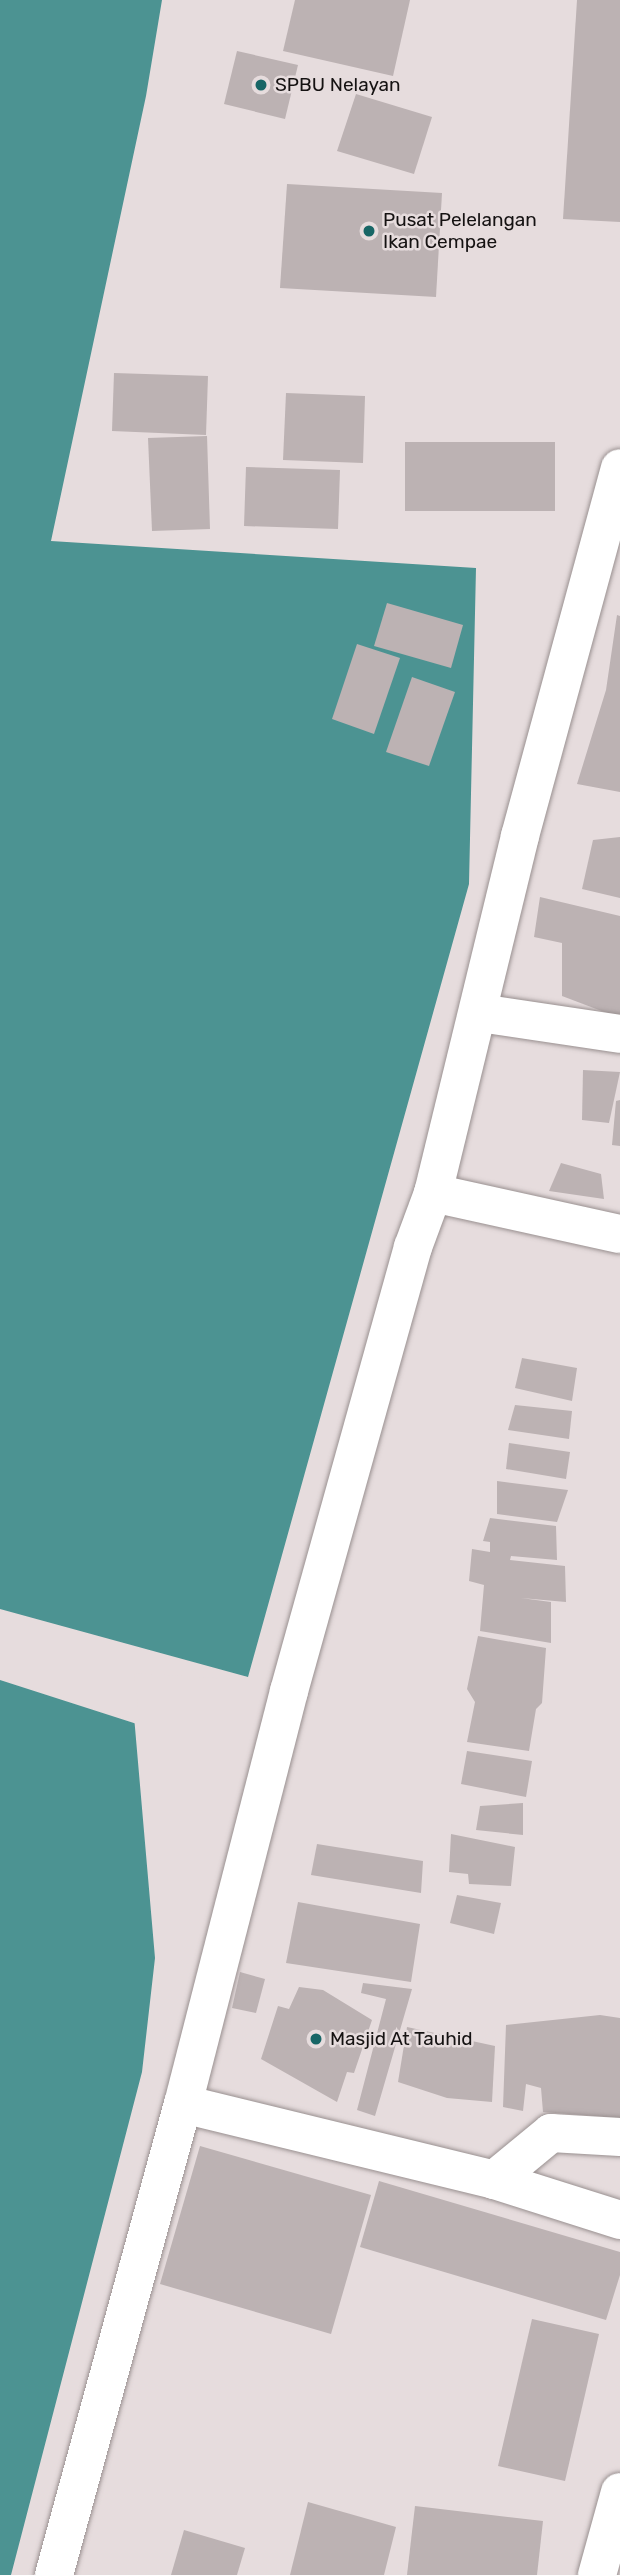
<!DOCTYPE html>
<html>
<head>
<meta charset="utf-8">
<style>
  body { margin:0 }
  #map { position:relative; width:620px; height:2575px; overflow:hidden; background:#e6dcdd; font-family:Rubik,sans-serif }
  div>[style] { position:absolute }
  .water>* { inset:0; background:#4c9392 }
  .pier>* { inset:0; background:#e6dcdd }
  .building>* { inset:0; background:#bcb2b3 }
  .roads { filter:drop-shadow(0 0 2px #999090) drop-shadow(0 0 2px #999090) }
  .street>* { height:38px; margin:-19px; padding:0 19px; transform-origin:19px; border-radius:19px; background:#fff }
  .dots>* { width:19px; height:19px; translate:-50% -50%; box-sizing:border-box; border:4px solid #e6dcdd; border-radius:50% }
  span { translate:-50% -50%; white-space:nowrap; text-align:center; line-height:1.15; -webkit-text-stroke:5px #e6dcdd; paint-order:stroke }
  .poi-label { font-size:19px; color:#151212 }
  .left { translate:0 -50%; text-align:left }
</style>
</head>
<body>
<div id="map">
  <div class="water">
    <div style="clip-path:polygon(0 0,162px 0,146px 96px,51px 541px,476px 568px,469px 884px,248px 1677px,130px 1670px,155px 1958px,142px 2072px,11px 2575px,0 2575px)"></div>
  </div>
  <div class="pier">
    <div style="clip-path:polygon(0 1609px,248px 1677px,247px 1680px,134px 1673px,140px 1725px,0 1680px)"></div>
  </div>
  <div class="building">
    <div style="clip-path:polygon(295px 0,410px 0,393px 76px,283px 51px)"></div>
    <div style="clip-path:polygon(577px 0,620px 0,620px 222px,563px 219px)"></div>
    <div style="clip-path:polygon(237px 51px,298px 65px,285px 119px,224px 104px)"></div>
    <div style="clip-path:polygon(356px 94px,432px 117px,414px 174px,337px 151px)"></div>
    <div style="clip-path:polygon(287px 184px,442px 193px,436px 297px,280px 288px)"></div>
    <div style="clip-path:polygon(114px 373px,208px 376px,206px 435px,112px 431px)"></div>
    <div style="clip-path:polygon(286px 393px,365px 396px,363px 463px,283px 460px)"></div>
    <div style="clip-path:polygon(207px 436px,210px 529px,152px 531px,148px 438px)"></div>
    <div style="clip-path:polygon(405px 442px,555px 442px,555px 511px,405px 511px)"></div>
    <div style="clip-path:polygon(246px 467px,340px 470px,338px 529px,244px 526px)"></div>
    <div style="clip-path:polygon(387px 603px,463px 625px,451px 668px,374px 646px)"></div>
    <div style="clip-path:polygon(617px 615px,620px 616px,620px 792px,577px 784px,606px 690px)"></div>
    <div style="clip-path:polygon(357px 644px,400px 658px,374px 734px,332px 719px)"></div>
    <div style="clip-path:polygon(412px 677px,455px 692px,429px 766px,386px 752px)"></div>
    <div style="clip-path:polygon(620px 837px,620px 898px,582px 889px,593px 840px)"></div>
    <div style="clip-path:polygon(540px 897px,620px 916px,620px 1018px,562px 996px,562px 943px,534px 937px)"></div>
    <div style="clip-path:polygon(583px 1070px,620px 1072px,609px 1123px,582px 1120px)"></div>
    <div style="clip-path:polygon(620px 1100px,620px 1146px,612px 1145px,616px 1101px)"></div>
    <div style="clip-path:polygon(561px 1163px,601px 1174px,604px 1199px,549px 1191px)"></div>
    <div style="clip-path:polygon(522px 1358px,577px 1368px,572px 1401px,515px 1388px)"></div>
    <div style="clip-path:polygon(515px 1405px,572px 1411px,569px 1439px,508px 1430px)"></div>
    <div style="clip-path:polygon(509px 1443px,570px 1452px,566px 1479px,506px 1469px)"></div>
    <div style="clip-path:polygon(497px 1481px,568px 1490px,557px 1522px,497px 1514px)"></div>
    <div style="clip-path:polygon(490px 1518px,556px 1526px,557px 1560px,511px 1556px,510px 1560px,565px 1566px,566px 1602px,521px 1598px,551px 1602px,551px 1643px,480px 1631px,484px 1585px,469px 1581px,472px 1549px,490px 1552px,490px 1542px,483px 1541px)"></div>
    <div style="clip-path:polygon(478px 1636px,546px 1648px,542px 1703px,536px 1709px,529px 1751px,467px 1742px,475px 1702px,467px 1689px)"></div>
    <div style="clip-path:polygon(467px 1751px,532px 1761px,526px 1797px,461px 1784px)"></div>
    <div style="clip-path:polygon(523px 1803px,523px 1835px,476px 1830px,480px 1806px)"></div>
    <div style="clip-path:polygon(451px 1834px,515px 1847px,511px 1886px,469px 1884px,468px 1874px,449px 1872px)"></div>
    <div style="clip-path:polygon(317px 1844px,423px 1861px,421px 1893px,311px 1875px)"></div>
    <div style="clip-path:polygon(457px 1895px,501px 1903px,494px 1934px,450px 1923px)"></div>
    <div style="clip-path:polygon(298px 1902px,420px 1924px,411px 1982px,286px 1963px)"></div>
    <div style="clip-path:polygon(240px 1972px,265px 1979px,256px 2013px,232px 2008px)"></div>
    <div style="clip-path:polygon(363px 1983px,412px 1989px,375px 2116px,357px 2110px,386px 1999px,361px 1993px)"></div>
    <div style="clip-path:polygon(299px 1987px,323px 1990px,372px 2020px,354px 2073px,347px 2072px,337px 2102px,261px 2059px,278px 2006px,289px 2009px)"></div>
    <div style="clip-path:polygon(600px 2015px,620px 2018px,620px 2118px,543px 2112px,541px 2088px,526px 2084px,523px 2111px,503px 2107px,506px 2025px)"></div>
    <div style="clip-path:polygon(407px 2027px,495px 2046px,492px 2102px,447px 2098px,398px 2082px)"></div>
    <div style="clip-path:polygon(200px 2146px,371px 2195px,331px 2334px,160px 2284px)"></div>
    <div style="clip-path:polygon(379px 2181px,620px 2252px,620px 2275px,606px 2320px,360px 2247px)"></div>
    <div style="clip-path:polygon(532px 2319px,599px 2334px,565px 2481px,498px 2466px)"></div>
    <div style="clip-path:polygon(308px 2502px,396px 2527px,384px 2575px,290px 2575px)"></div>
    <div style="clip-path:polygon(415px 2506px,543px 2521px,537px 2575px,407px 2575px)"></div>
    <div style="clip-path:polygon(184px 2530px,245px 2548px,237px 2575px,171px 2575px)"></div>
  </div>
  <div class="roads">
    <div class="street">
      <div style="left:480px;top:1013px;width:142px;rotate:8.5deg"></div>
      <div style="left:433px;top:1193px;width:191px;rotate:12.4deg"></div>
      <div style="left:183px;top:2104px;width:320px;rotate:13.7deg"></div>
      <div style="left:494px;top:2180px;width:74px;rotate:-39.5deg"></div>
      <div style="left:551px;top:2133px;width:69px;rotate:3.3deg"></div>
      <div style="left:494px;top:2180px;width:132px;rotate:17.6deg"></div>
      <div style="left:54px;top:2575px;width:488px;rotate:-74.7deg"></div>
      <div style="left:183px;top:2104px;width:426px;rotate:-75.6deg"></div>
      <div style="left:289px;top:1691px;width:461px;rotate:-74.4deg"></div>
      <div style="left:413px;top:1247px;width:58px;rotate:-69.7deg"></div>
      <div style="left:433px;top:1193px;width:367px;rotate:-76.3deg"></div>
      <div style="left:520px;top:836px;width:381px;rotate:-74.8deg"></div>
      <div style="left:597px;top:2575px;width:86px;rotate:-74.5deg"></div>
    </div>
  </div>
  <div class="dots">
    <div style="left:261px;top:85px;background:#186666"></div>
    <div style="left:369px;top:231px;background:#186666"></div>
    <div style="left:316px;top:2039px;background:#186666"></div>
  </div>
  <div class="poi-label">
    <span class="left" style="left:275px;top:85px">SPBU Nelayan</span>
    <span class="left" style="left:383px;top:231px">Pusat Pelelangan<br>Ikan Cempae</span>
    <span class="left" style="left:330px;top:2039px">Masjid At Tauhid</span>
  </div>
</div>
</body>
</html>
